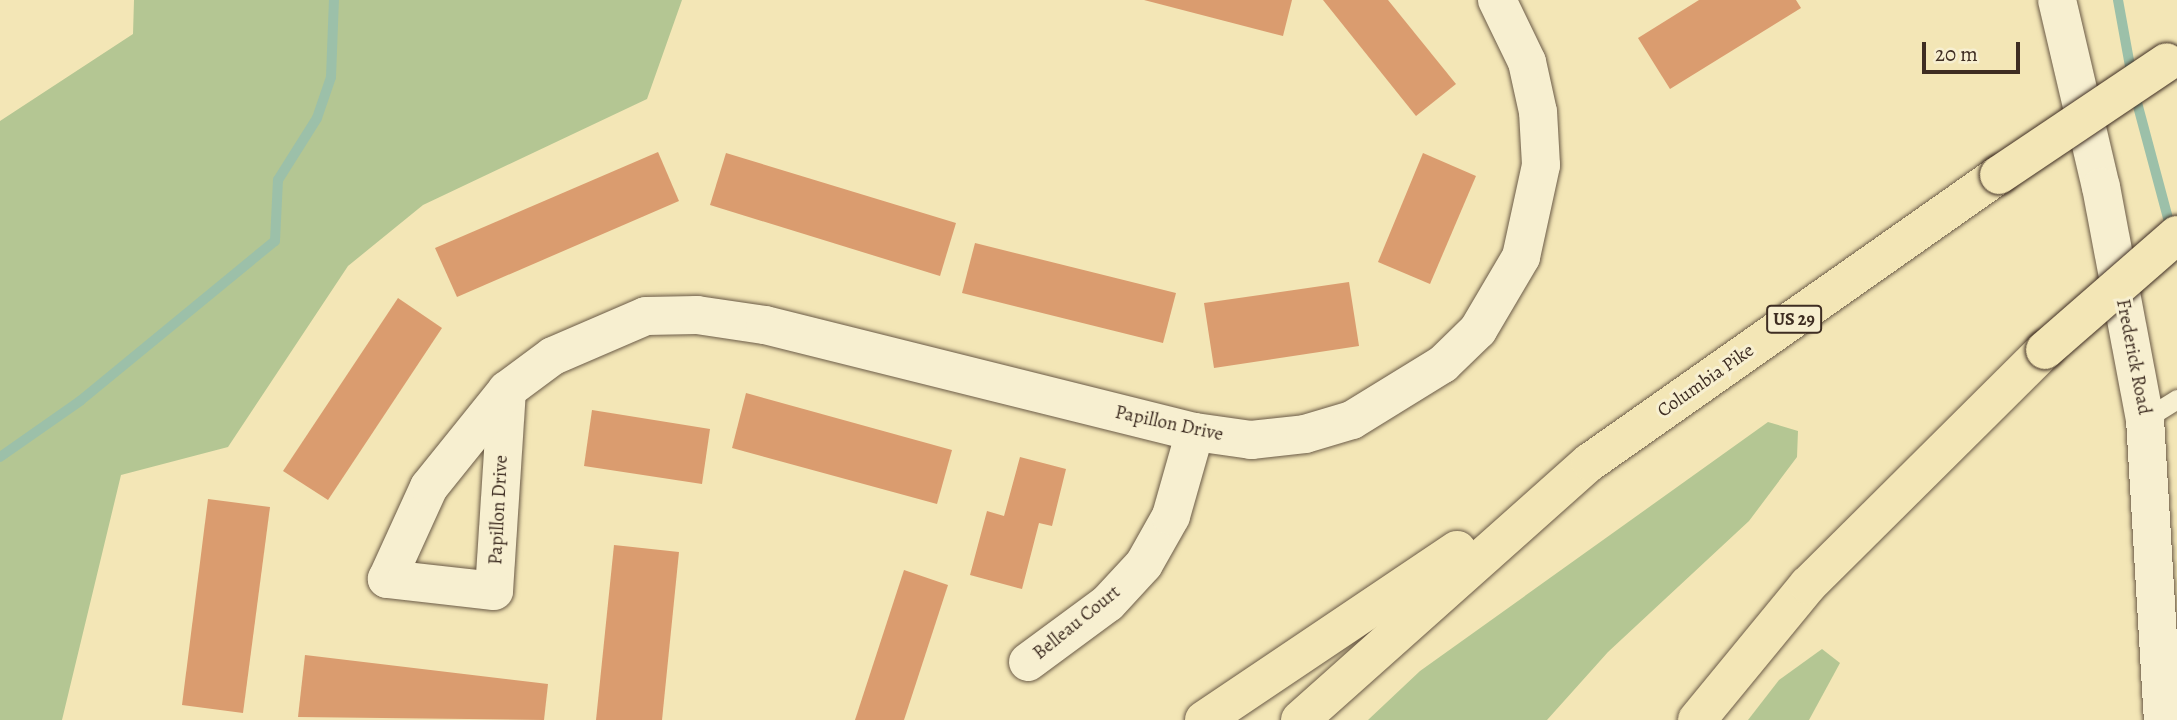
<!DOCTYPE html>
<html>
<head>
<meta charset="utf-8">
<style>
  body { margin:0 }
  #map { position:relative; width:2177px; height:720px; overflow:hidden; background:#f3e6b6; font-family:Alegreya,serif }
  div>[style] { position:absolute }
  .green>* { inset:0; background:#b4c693 }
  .stream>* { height:10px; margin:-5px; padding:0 5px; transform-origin:5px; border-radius:5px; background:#9cc0a9 }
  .building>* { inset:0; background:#da9c6f }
  .roads { filter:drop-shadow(0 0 2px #6b5b47) drop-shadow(0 0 2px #6b5b47) }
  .lane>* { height:19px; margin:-9.5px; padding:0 9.5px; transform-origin:9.5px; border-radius:9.5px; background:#f7efd0 }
  .street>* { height:38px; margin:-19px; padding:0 19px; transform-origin:19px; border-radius:19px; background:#f7efd0 }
  .secondary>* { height:38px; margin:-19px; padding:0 19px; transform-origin:19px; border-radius:19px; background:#f7efd0 }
  .highway>* { height:38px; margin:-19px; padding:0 19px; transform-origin:19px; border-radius:19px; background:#f3e6b6 }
  .bridges { filter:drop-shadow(0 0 2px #3e2d22) drop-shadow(0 0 2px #3e2d22) }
  .highway-bridge>* { height:38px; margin:-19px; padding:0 19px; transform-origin:19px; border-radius:19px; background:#f3e6b6 }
  span { translate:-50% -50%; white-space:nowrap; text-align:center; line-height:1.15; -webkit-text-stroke:6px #f7efd0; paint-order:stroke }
  .shield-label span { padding:2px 5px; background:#f7efd0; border:2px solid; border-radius:5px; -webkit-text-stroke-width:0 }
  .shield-label { font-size:18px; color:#3e2d22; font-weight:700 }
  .street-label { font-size:19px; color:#3e2d22 }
  .scale { position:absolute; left:1922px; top:42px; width:98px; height:32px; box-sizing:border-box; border:4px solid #3e2d22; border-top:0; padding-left:9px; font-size:21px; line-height:24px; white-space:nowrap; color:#3e2d22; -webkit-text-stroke:5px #f7efd0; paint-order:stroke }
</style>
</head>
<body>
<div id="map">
  <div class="green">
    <div style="clip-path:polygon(134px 0,682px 0,647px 99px,423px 205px,348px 266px,228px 447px,121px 475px,62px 720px,0 720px,0 121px,133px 34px)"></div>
    <div style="clip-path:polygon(1768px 422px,1798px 431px,1797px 457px,1749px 521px,1608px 652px,1547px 720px,1368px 720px,1420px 671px)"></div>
    <div style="clip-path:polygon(1822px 649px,1840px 663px,1809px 720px,1748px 720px,1779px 680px)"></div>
  </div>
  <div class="stream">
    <div style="left:2118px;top:0;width:78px;rotate:79.7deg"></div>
    <div style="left:2135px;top:95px;width:139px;rotate:75deg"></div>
    <div style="left:0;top:457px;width:98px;rotate:-35deg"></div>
    <div style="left:80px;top:401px;width:252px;rotate:-39.4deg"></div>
    <div style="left:275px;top:241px;width:61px;rotate:-87.2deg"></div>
    <div style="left:278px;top:180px;width:73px;rotate:-57.8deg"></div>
    <div style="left:317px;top:118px;width:43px;rotate:-71.1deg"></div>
    <div style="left:331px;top:77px;width:77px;rotate:-87.8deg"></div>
  </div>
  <div class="building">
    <div style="clip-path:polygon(1144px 0,1292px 0,1283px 36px)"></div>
    <div style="clip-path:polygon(1323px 0,1388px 0,1456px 84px,1416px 116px)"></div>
    <div style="clip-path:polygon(1699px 0,1796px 0,1801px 8px,1670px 89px,1638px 38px)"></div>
    <div style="clip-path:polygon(658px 152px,679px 201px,457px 297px,435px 248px)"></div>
    <div style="clip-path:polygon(726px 153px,956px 223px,940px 276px,710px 205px)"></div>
    <div style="clip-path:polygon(1423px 153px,1476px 176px,1430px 284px,1378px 262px)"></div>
    <div style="clip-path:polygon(975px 243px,1176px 293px,1163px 343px,962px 293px)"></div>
    <div style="clip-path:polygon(1349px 282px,1359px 346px,1214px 368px,1204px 303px)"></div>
    <div style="clip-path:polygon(398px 298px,442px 328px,328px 500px,283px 471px)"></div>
    <div style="clip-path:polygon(746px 393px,952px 450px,937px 504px,732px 448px)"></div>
    <div style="clip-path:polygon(592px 410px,710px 429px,702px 484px,584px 466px)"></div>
    <div style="clip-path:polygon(1020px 457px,1066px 469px,1052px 526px,1039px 523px,1022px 589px,970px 575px,987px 511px,1004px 516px)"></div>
    <div style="clip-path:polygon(208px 499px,270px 507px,243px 713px,182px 705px)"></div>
    <div style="clip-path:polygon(614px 545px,679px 552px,662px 720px,596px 720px)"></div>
    <div style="clip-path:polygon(904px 570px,948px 585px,904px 720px,855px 720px)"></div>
    <div style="clip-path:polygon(305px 655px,548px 684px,544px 720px,298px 717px)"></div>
  </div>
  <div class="roads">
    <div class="lane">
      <div style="left:2145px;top:419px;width:38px;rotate:-32deg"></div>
    </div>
    <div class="street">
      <div style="left:507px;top:390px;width:201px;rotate:93.7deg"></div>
      <div style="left:494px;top:591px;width:108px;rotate:-173.6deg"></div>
      <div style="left:387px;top:579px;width:101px;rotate:-65.5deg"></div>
      <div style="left:429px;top:487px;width:124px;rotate:-51.2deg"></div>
      <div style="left:507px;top:390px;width:57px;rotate:-36.5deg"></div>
      <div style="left:553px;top:356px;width:101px;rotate:-23.3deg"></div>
      <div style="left:646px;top:316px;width:51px;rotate:-1.1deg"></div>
      <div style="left:697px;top:315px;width:69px;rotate:8.4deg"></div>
      <div style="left:765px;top:325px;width:443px;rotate:14deg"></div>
      <div style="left:1195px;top:432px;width:57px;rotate:8.1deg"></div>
      <div style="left:1251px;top:440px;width:54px;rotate:-6.3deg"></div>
      <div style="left:1305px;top:434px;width:49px;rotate:-16.6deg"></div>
      <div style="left:1352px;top:420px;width:107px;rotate:-31.6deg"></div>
      <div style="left:1443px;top:364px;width:49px;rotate:-44.2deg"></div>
      <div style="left:1478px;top:330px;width:85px;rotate:-59.5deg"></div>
      <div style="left:1521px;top:257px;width:94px;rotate:-77.7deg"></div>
      <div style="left:1541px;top:165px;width:53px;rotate:-93.2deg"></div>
      <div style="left:1538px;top:112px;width:51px;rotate:-102.4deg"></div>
      <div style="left:1527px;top:62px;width:69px;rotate:-115.8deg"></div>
      <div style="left:1028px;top:662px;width:99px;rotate:-36.4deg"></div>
      <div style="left:1108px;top:603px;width:53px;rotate:-47.3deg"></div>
      <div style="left:1144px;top:564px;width:55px;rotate:-60.6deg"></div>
      <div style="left:1171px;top:516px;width:87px;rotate:-74.1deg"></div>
    </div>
    <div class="secondary">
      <div style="left:2057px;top:0;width:192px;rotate:76.8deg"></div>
      <div style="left:2101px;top:187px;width:236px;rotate:79.3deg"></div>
      <div style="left:2145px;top:419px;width:302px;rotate:86.6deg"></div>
    </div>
    <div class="highway">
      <div style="left:1204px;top:720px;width:305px;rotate:-33.9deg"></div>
      <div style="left:1300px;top:720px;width:388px;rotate:-41.7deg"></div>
      <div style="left:1590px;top:462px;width:500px;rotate:-35.1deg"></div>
      <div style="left:1697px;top:720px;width:175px;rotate:-50.6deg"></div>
      <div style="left:1808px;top:585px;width:334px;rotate:-44.8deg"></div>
    </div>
  </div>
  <div class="bridges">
    <div class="highway-bridge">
      <div style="left:1999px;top:175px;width:202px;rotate:-33.9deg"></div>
      <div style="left:2045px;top:350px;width:175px;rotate:-41.1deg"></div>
    </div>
  </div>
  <div class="shield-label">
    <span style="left:1794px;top:319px">US 29</span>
  </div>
  <div class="street-label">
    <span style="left:2133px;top:357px;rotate:79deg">Frederick Road</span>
    <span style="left:1706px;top:381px;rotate:-35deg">Columbia Pike</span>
    <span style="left:1169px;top:424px;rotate:12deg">Papillon Drive</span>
    <span style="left:499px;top:510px;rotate:-87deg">Papillon Drive</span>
    <span style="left:1077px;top:623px;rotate:-39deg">Belleau Court</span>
  </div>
  <div class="scale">20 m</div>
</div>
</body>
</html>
